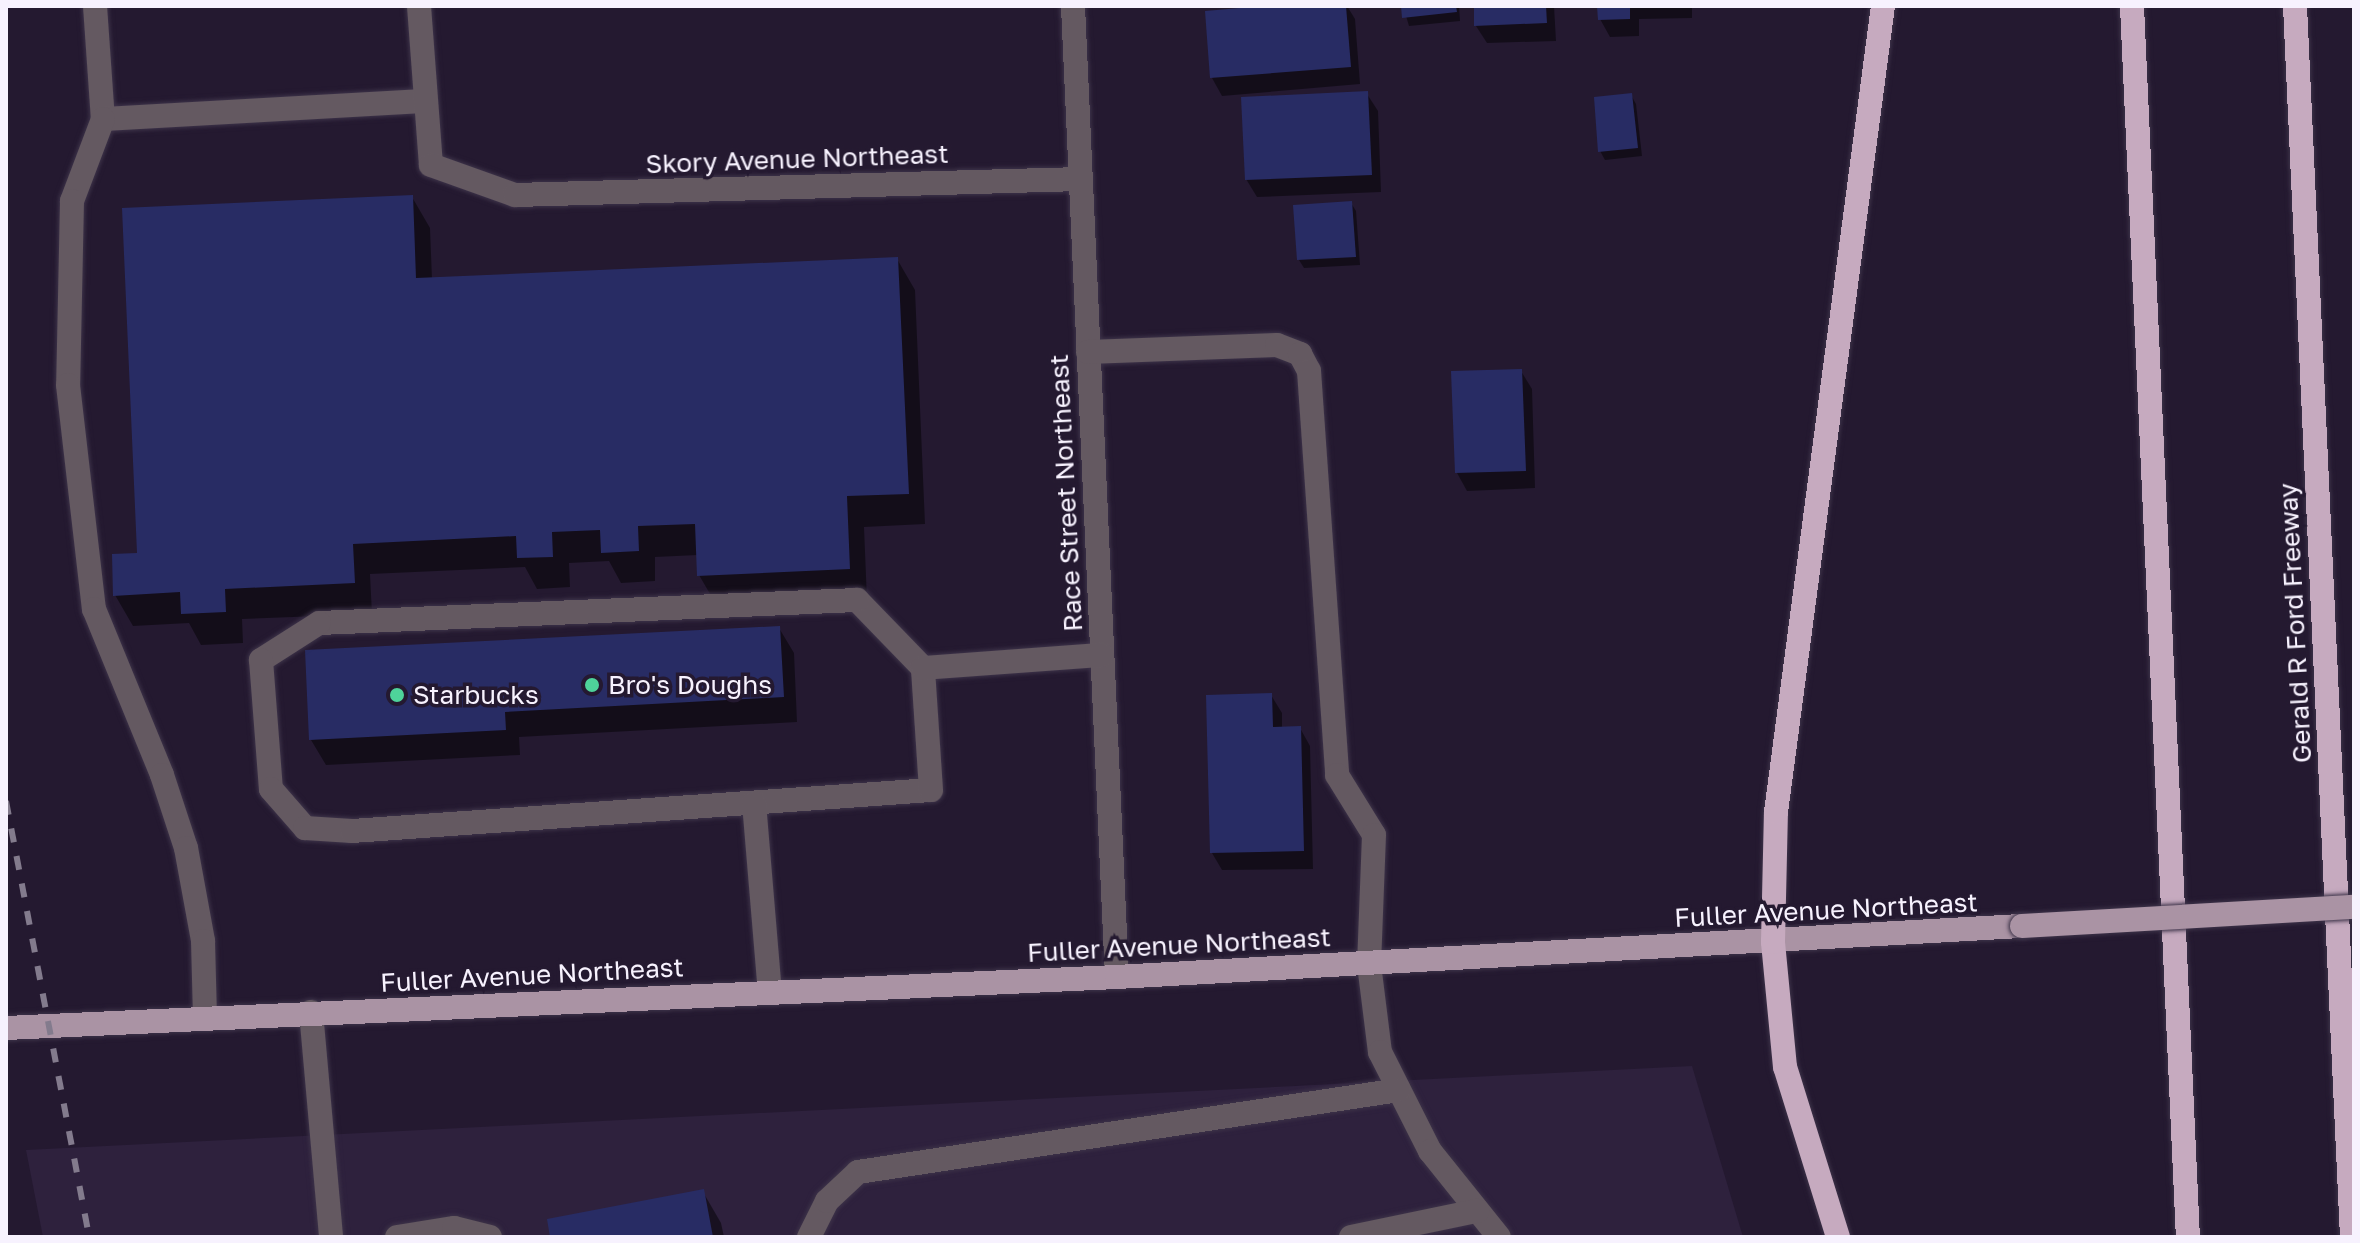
<!DOCTYPE html>
<html>
<head>
<meta charset="utf-8">
<style>
  body { margin:0 }
  #map { position:relative; width:2360px; height:1243px; overflow:hidden; background:#241930; font-family:"Golos Text",sans-serif }
  div>[style] { position:absolute }
  .built>* { inset:0; background:#2e213d }
  .shadow>* { inset:0; background:#0007 }
  .building>* { inset:0; background:#282c64 }
  .roads { filter:drop-shadow(0 0 2px #3d3349) drop-shadow(0 0 2px #3d3349) }
  .minor>* { height:24px; margin:-12px; padding:0 12px; transform-origin:12px; border-radius:12px; background:#645961 }
  .major>* { height:24px; margin:-12px; padding:0 12px; transform-origin:12px; border-radius:12px; background:#aa93a4 }
  .highway>* { height:24px; margin:-12px; padding:0 12px; transform-origin:12px; border-radius:12px; background:#c6aabf }
  .rail>* { height:6px; margin-top:-3px; transform-origin:0; background:repeating-linear-gradient(90deg,#837b8d 0 14px,transparent 0 28px) }
  .bridges { filter:drop-shadow(0 0 2px #3d3349) drop-shadow(0 0 2px #3d3349) }
  .major-bridge>* { height:24px; margin:-12px; padding:0 12px; transform-origin:12px; border-radius:12px; background:#aa93a4 }
  .dots>* { width:22px; height:22px; translate:-50% -50%; box-sizing:border-box; border:4px solid #241930; border-radius:50% }
  span { translate:-50% -50%; white-space:nowrap; text-align:center; line-height:1.15; -webkit-text-stroke:7px #241930; paint-order:stroke }
  .street-label { font-size:26px; color:#f7f2fe }
  .poi-label { font-size:26px; color:#f7f2fe }
  .left { translate:0 -50%; text-align:left }
  .frame { position:absolute; inset:0; border:8px solid #f7f2fe; pointer-events:none }
</style>
</head>
<body>
<div id="map">
  <div class="built">
    <div style="clip-path:polygon(1692px 1066px,1743px 1237px,43px 1237px,26px 1150px)"></div>
  </div>
  <div class="shadow">
    <div style="clip-path:polygon(1287px 6px,1347px 6px,1355px 19px,1360px 84px,1222px 96px,1212px 78px)"></div>
    <div style="clip-path:polygon(1403px 6px,1459px 6px,1460px 21px,1409px 26px)"></div>
    <div style="clip-path:polygon(1476px 6px,1554px 6px,1556px 41px,1487px 43px,1476px 26px)"></div>
    <div style="clip-path:polygon(1599px 6px,1692px 6px,1692px 18px,1639px 19px,1639px 36px,1610px 37px,1600px 19px)"></div>
    <div style="clip-path:polygon(1367px 94px,1378px 111px,1381px 192px,1257px 197px,1246px 179px)"></div>
    <div style="clip-path:polygon(1631px 95px,1636px 104px,1642px 156px,1605px 160px,1600px 151px)"></div>
    <div style="clip-path:polygon(412px 197px,430px 228px,432px 279px,897px 259px,915px 290px,925px 524px,864px 527px,867px 600px,717px 606px,699px 575px,698px 555px,655px 557px,655px 581px,621px 583px,609px 561px,569px 563px,570px 587px,537px 589px,525px 567px,370px 574px,372px 614px,242px 619px,243px 643px,201px 645px,189px 623px,133px 626px,115px 595px,139px 555px)"></div>
    <div style="clip-path:polygon(1351px 203px,1356px 211px,1360px 265px,1304px 268px,1299px 260px)"></div>
    <div style="clip-path:polygon(1521px 371px,1532px 389px,1535px 488px,1467px 491px,1457px 473px)"></div>
    <div style="clip-path:polygon(779px 628px,794px 653px,797px 722px,519px 737px,520px 755px,326px 765px,311px 740px)"></div>
    <div style="clip-path:polygon(1271px 695px,1282px 713px,1282px 729px,1300px 728px,1310px 746px,1313px 869px,1222px 870px,1212px 853px)"></div>
    <div style="clip-path:polygon(703px 1192px,721px 1223px,724px 1237px,552px 1237px)"></div>
  </div>
  <div class="building">
    <div style="clip-path:polygon(1263px 6px,1346px 6px,1351px 67px,1210px 78px,1205px 11px)"></div>
    <div style="clip-path:polygon(1401px 6px,1456px 6px,1457px 12px,1402px 18px)"></div>
    <div style="clip-path:polygon(1474px 6px,1546px 6px,1547px 23px,1474px 26px)"></div>
    <div style="clip-path:polygon(1597px 6px,1630px 6px,1630px 19px,1598px 20px)"></div>
    <div style="clip-path:polygon(1368px 91px,1372px 175px,1245px 180px,1241px 97px)"></div>
    <div style="clip-path:polygon(1632px 93px,1638px 148px,1598px 152px,1594px 97px)"></div>
    <div style="clip-path:polygon(413px 195px,416px 278px,898px 257px,909px 494px,847px 496px,850px 569px,697px 576px,695px 524px,638px 526px,639px 551px,601px 553px,600px 530px,552px 532px,553px 557px,517px 558px,516px 536px,353px 544px,355px 583px,225px 589px,226px 612px,181px 614px,180px 592px,113px 596px,112px 554px,137px 553px,122px 208px)"></div>
    <div style="clip-path:polygon(1352px 201px,1356px 257px,1297px 260px,1293px 205px)"></div>
    <div style="clip-path:polygon(1522px 369px,1526px 471px,1455px 473px,1451px 371px)"></div>
    <div style="clip-path:polygon(780px 626px,784px 697px,505px 712px,506px 730px,309px 740px,305px 650px)"></div>
    <div style="clip-path:polygon(1272px 693px,1273px 727px,1301px 726px,1304px 851px,1210px 853px,1206px 695px)"></div>
    <div style="clip-path:polygon(704px 1189px,713px 1237px,550px 1237px,547px 1219px)"></div>
  </div>
  <div class="roads">
    <div class="minor">
      <div style="left:95px;top:6px;width:113px;rotate:86deg"></div>
      <div style="left:103px;top:119px;width:322px;rotate:-3.2deg"></div>
      <div style="left:419px;top:6px;width:159px;rotate:85.7deg"></div>
      <div style="left:431px;top:165px;width:89px;rotate:19.7deg"></div>
      <div style="left:515px;top:195px;width:565px;rotate:-1.62deg"></div>
      <div style="left:1073px;top:6px;width:972px;rotate:87.41deg"></div>
      <div style="left:103px;top:119px;width:88px;rotate:110.7deg"></div>
      <div style="left:72px;top:201px;width:184px;rotate:91.2deg"></div>
      <div style="left:68px;top:385px;width:226px;rotate:83.4deg"></div>
      <div style="left:94px;top:609px;width:179px;rotate:67.7deg"></div>
      <div style="left:162px;top:775px;width:77px;rotate:71.8deg"></div>
      <div style="left:186px;top:848px;width:95px;rotate:79.6deg"></div>
      <div style="left:203px;top:941px;width:76px;rotate:88.5deg"></div>
      <div style="left:1088px;top:352px;width:189px;rotate:-2.1deg"></div>
      <div style="left:1277px;top:345px;width:25px;rotate:21deg"></div>
      <div style="left:1300px;top:354px;width:19px;rotate:62deg"></div>
      <div style="left:1309px;top:371px;width:405px;rotate:86deg"></div>
      <div style="left:1337px;top:775px;width:70px;rotate:58.3deg"></div>
      <div style="left:1374px;top:835px;width:129px;rotate:92.2deg"></div>
      <div style="left:1369px;top:964px;width:89px;rotate:82.9deg"></div>
      <div style="left:1380px;top:1052px;width:111px;rotate:63.2deg"></div>
      <div style="left:1430px;top:1151px;width:110px;rotate:51.3deg"></div>
      <div style="left:923px;top:668px;width:95px;rotate:-134.1deg"></div>
      <div style="left:857px;top:600px;width:538px;rotate:177.55deg"></div>
      <div style="left:319px;top:623px;width:69px;rotate:147.5deg"></div>
      <div style="left:261px;top:660px;width:129px;rotate:85.6deg"></div>
      <div style="left:271px;top:789px;width:52px;rotate:48.9deg"></div>
      <div style="left:305px;top:828px;width:47px;rotate:3.7deg"></div>
      <div style="left:352px;top:831px;width:580px;rotate:-4.05deg"></div>
      <div style="left:931px;top:790px;width:122px;rotate:-93.8deg"></div>
      <div style="left:923px;top:668px;width:179px;rotate:-4.2deg"></div>
      <div style="left:754px;top:803px;width:190px;rotate:85.2deg"></div>
      <div style="left:311px;top:1012px;width:226px;rotate:84.9deg"></div>
      <div style="left:397px;top:1237px;width:58px;rotate:-9deg"></div>
      <div style="left:454px;top:1228px;width:37px;rotate:14deg"></div>
      <div style="left:809px;top:1237px;width:40px;rotate:-63.4deg"></div>
      <div style="left:827px;top:1201px;width:42px;rotate:-43.1deg"></div>
      <div style="left:858px;top:1172px;width:547px;rotate:-8.62deg"></div>
      <div style="left:1351px;top:1237px;width:129px;rotate:-11.7deg"></div>
    </div>
    <div class="major">
      <div style="left:6px;top:1028px;width:1112px;rotate:-2.63deg"></div>
      <div style="left:1117px;top:977px;width:906px;rotate:-3.23deg"></div>
    </div>
    <div class="highway">
      <div style="left:2132px;top:6px;width:1232px;rotate:87.4deg"></div>
      <div style="left:2295px;top:6px;width:1232px;rotate:87.35deg"></div>
      <div style="left:1838px;top:1237px;width:178px;rotate:-107.3deg"></div>
      <div style="left:1785px;top:1067px;width:126px;rotate:-95.5deg"></div>
      <div style="left:1773px;top:942px;width:130px;rotate:-88.7deg"></div>
      <div style="left:1776px;top:812px;width:813px;rotate:-82.44deg"></div>
    </div>
  </div>
  <div class="rail">
    <div style="left:6px;top:801px;width:444px;rotate:79.2deg"></div>
  </div>
  <div class="bridges">
    <div class="major-bridge">
      <div style="left:2022px;top:926px;width:333px;rotate:-3.3deg"></div>
    </div>
  </div>
  <div class="dots">
    <div style="left:592px;top:685px;background:#4ed39a"></div>
    <div style="left:397px;top:695px;background:#4ed39a"></div>
  </div>
  <div class="street-label">
    <span style="left:797px;top:159px;rotate:-2deg">Skory Avenue Northeast</span>
    <span style="left:1066px;top:493px;rotate:-93deg">Race Street Northeast</span>
    <span style="left:2295px;top:623px;rotate:-93deg">Gerald R Ford Freeway</span>
    <span style="left:1826px;top:910px;rotate:-3deg">Fuller Avenue Northeast</span>
    <span style="left:1179px;top:945px;rotate:-3deg">Fuller Avenue Northeast</span>
    <span style="left:532px;top:975px;rotate:-3deg">Fuller Avenue Northeast</span>
  </div>
  <div class="poi-label">
    <span class="left" style="left:608px;top:685px">Bro's Doughs</span>
    <span class="left" style="left:413px;top:695px">Starbucks</span>
  </div>
  <div class="frame"></div>
</div>
</body>
</html>
